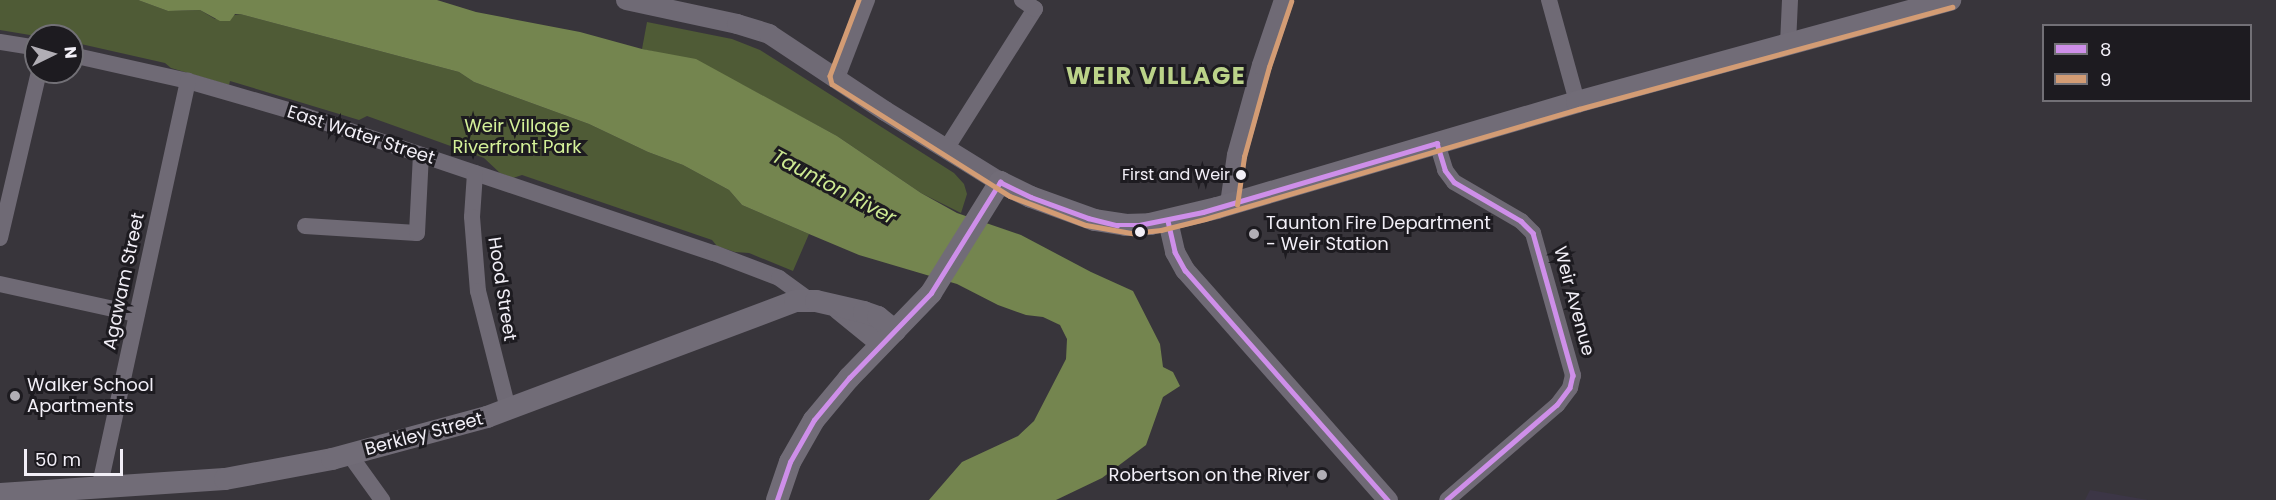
<!DOCTYPE html>
<html>
<head>
<meta charset="utf-8">
<style>
  body { margin:0 }
  #map { position:relative; width:2276px; height:500px; overflow:hidden; background:#38353b; font-family:Poppins,sans-serif }
  div>[style] { position:absolute }
  .built>* { inset:0; background:#3c3646 }
  .green>* { inset:0; background:#4f5b36 }
  .water>* { inset:0; background:#74854f }
  .minor>* { height:16px; margin:-8px; padding:0 8px; transform-origin:8px; border-radius:8px; background:#6f6a75 }
  .tertiary>* { height:20px; margin:-10px; padding:0 10px; transform-origin:10px; border-radius:10px; background:#6f6a75 }
  .secondary>* { height:22px; margin:-11px; padding:0 11px; transform-origin:11px; border-radius:11px; background:#716c77 }
  .bus-1>* { height:4.5px; margin:-2.25px; padding:0 2.25px; transform-origin:2.25px; border-radius:2.25px; background:#ce8fe9 }
  .bus-2>* { height:4.5px; margin:-2.25px; padding:0 2.25px; transform-origin:2.25px; border-radius:2.25px; background:#d39c74 }
  .dots>* { width:16px; height:16px; translate:-50% -50%; box-sizing:border-box; border:3px solid #1d1b20; border-radius:50% }
  span { translate:-50% -50%; white-space:nowrap; text-align:center; line-height:1.15; -webkit-text-stroke:6px #1d1b20; paint-order:stroke }
  .bus-label { font-size:16px; color:#f2eff7 }
  .right { translate:-100% -50%; text-align:right }
  .park-label { font-size:18px; color:#d4f199 }
  .street-label { font-size:18px; color:#f2eff7 }
  .poi-label { font-size:18px; color:#f2eff7 }
  .left { translate:0 -50%; text-align:left }
  .water-label { font-size:20px; color:#cde992; font-style:italic }
  .district-label { font-size:24px; color:#bbd389; font-weight:700; letter-spacing:1.5px }
  .legend { position:absolute; left:2042px; top:24px; width:210px; height:78px; box-sizing:border-box; background:#1d1b20; border:2px solid #727076; margin:0; padding:8px 10px; list-style:none; font-size:18px; color:#f2eff7 }
  .legend li { display:flex; align-items:center; gap:12px; height:30px }
  .legend b { width:30px; border:2px solid #727076 }
  .north { position:absolute; left:24px; top:24px; width:60px; height:60px; box-sizing:border-box; background:#1d1b20; border:2px solid #727076; border-radius:50%; rotate:85deg; font-size:16px; font-weight:700; line-height:24px; text-align:center; color:#f2eff7 }
  .north::after { content:''; display:block; margin:auto; width:21px; height:27px; background:#b1aeb5; clip-path:polygon(50% 0,100% 100%,50% 72%,0 100%) }
  .scale { position:absolute; left:24px; top:449px; width:99px; height:27px; box-sizing:border-box; border:3px solid #f2eff7; border-top:0; padding-left:8px; font-size:18px; line-height:21px; white-space:nowrap; color:#f2eff7; -webkit-text-stroke:4px #1d1b20; paint-order:stroke }
</style>
</head>
<body>
<div id="map">
  <div class="built">
    <div style="clip-path:polygon(2090px 490px,2148px 500px,2085px 500px)"></div>
  </div>
  <div class="green">
    <div style="clip-path:polygon(0 0,138px 0,168px 11px,200px 10px,215px 19px,240px 14px,459px 72px,474px 82px,589px 124px,648px 152px,683px 165px,729px 190px,742px 205px,809px 234px,793px 271px,749px 253px,735px 252px,717px 246px,712px 240px,522px 175px,513px 178px,500px 173px,484px 158px,367px 116px,359px 120px,230px 81px,229px 85px,171px 68px,165px 63px,72px 42px,72px 36px,36px 36px,0 30px)"></div>
    <div style="clip-path:polygon(647px 22px,732px 39px,760px 50px,954px 173px,964px 184px,967px 194px,961px 213px,921px 193px,837px 136px,741px 84px,660px 53px,642px 49px)"></div>
  </div>
  <div class="water">
    <div style="clip-path:polygon(138px 0,437px 0,476px 12px,580px 32px,642px 49px,696px 59px,837px 136px,921px 193px,957px 213px,1021px 235px,1091px 272px,1133px 291px,1160px 344px,1163px 367px,1173px 372px,1180px 386px,1163px 397px,1146px 445px,1102px 478px,1056px 500px,929px 500px,962px 462px,1018px 436px,1034px 421px,1066px 359px,1067px 339px,1060px 325px,1043px 317px,1026px 315px,998px 305px,957px 284px,859px 255px,809px 234px,742px 205px,729px 190px,683px 165px,648px 152px,589px 124px,474px 82px,459px 72px,240px 14px,235px 14px,230px 21px,220px 21px,200px 10px,168px 11px)"></div>
  </div>
  <div class="minor">
    <div style="left:1549px;top:0;width:106px;rotate:74.6deg"></div>
    <div style="left:0;top:42px;width:36px;rotate:9deg"></div>
    <div style="left:1788px;top:44px;width:44px;rotate:-87.4deg"></div>
    <div style="left:72px;top:55px;width:119px;rotate:12.6deg"></div>
    <div style="left:188px;top:81px;width:104px;rotate:16.2deg"></div>
    <div style="left:288px;top:110px;width:449px;rotate:18.6deg"></div>
    <div style="left:714px;top:253px;width:70px;rotate:21deg"></div>
    <div style="left:779px;top:278px;width:37px;rotate:36deg"></div>
    <div style="left:837px;top:78px;width:84px;rotate:-69deg"></div>
    <div style="left:1437px;top:143px;width:28px;rotate:73deg"></div>
    <div style="left:1445px;top:170px;width:15px;rotate:53deg"></div>
    <div style="left:1454px;top:182px;width:78px;rotate:30.2deg"></div>
    <div style="left:1521px;top:221px;width:17px;rotate:45deg"></div>
    <div style="left:1533px;top:233px;width:148px;rotate:74.3deg"></div>
    <div style="left:1573px;top:375px;width:13px;rotate:103deg"></div>
    <div style="left:1570px;top:388px;width:21px;rotate:127deg"></div>
    <div style="left:1557px;top:405px;width:145px;rotate:139.2deg"></div>
    <div style="left:946px;top:149px;width:166px;rotate:-57.6deg"></div>
    <div style="left:1035px;top:9px;width:16px;rotate:-145deg"></div>
    <div style="left:475px;top:173px;width:44px;rotate:93.9deg"></div>
    <div style="left:472px;top:217px;width:74px;rotate:85.4deg"></div>
    <div style="left:478px;top:291px;width:122px;rotate:75.7deg"></div>
    <div style="left:305px;top:226px;width:112px;rotate:3.6deg"></div>
    <div style="left:417px;top:233px;width:78px;rotate:-87.1deg"></div>
    <div style="left:0;top:238px;width:171px;rotate:-76.8deg"></div>
    <div style="left:0;top:284px;width:140px;rotate:12.4deg"></div>
    <div style="left:349px;top:454px;width:57px;rotate:54.3deg"></div>
    <div style="left:99px;top:489px;width:418px;rotate:-77.7deg"></div>
  </div>
  <div class="tertiary">
    <div style="left:626px;top:0;width:114px;rotate:12.2deg"></div>
    <div style="left:737px;top:24px;width:34px;rotate:17deg"></div>
    <div style="left:769px;top:34px;width:139px;rotate:33.6deg"></div>
    <div style="left:885px;top:111px;width:135px;rotate:31.7deg"></div>
    <div style="left:1230px;top:204px;width:49px;rotate:-81.9deg"></div>
    <div style="left:1237px;top:155px;width:93px;rotate:-74.5deg"></div>
    <div style="left:1262px;top:65px;width:69px;rotate:-71.3deg"></div>
    <div style="left:1168px;top:221px;width:32px;rotate:77deg"></div>
    <div style="left:1175px;top:252px;width:21px;rotate:61deg"></div>
    <div style="left:1185px;top:270px;width:307px;rotate:48.6deg"></div>
  </div>
  <div class="secondary">
    <div style="left:839px;top:309px;width:55px;rotate:39.1deg"></div>
    <div style="left:0;top:494px;width:225px;rotate:-3.8deg"></div>
    <div style="left:225px;top:479px;width:109px;rotate:-10.6deg"></div>
    <div style="left:332px;top:459px;width:161px;rotate:-15.2deg"></div>
    <div style="left:487px;top:417px;width:329px;rotate:-20.6deg"></div>
    <div style="left:795px;top:301px;width:21px"></div>
    <div style="left:816px;top:301px;width:49px;rotate:12.9deg"></div>
    <div style="left:864px;top:312px;width:15px;rotate:20deg"></div>
    <div style="left:878px;top:317px;width:22px;rotate:39deg"></div>
    <div style="left:777px;top:500px;width:40px;rotate:-71.1deg"></div>
    <div style="left:790px;top:462px;width:48px;rotate:-60.3deg"></div>
    <div style="left:814px;top:420px;width:55px;rotate:-50.2deg"></div>
    <div style="left:849px;top:378px;width:118px;rotate:-46deg"></div>
    <div style="left:931px;top:293px;width:131px;rotate:-58.1deg"></div>
    <div style="left:1000px;top:182px;width:34px;rotate:26deg"></div>
    <div style="left:1031px;top:197px;width:68px;rotate:19.8deg"></div>
    <div style="left:1095px;top:220px;width:30px;rotate:9deg"></div>
    <div style="left:1125px;top:225px;width:25px;rotate:-2deg"></div>
    <div style="left:1150px;top:224px;width:69px;rotate:-13.4deg"></div>
    <div style="left:1217px;top:208px;width:375px;rotate:-16.4deg"></div>
    <div style="left:1577px;top:102px;width:387px;rotate:-15.3deg"></div>
  </div>
  <div class="bus-1">
    <div style="left:1168px;top:221px;width:32px;rotate:77deg"></div>
    <div style="left:1175px;top:252px;width:21px;rotate:61deg"></div>
    <div style="left:1185px;top:270px;width:307px;rotate:48.6deg"></div>
    <div style="left:777px;top:500px;width:40px;rotate:-71.1deg"></div>
    <div style="left:790px;top:462px;width:48px;rotate:-60.3deg"></div>
    <div style="left:814px;top:420px;width:55px;rotate:-50.2deg"></div>
    <div style="left:849px;top:378px;width:118px;rotate:-46deg"></div>
    <div style="left:931px;top:293px;width:131px;rotate:-58.1deg"></div>
    <div style="left:1000px;top:182px;width:34px;rotate:26deg"></div>
    <div style="left:1031px;top:197px;width:61px;rotate:20.2deg"></div>
    <div style="left:1088px;top:218px;width:30px;rotate:14deg"></div>
    <div style="left:1117px;top:225px;width:22px"></div>
    <div style="left:1139px;top:225px;width:65px;rotate:-11.5deg"></div>
    <div style="left:1203px;top:212px;width:244px;rotate:-16.4deg"></div>
    <div style="left:1437px;top:143px;width:28px;rotate:73deg"></div>
    <div style="left:1445px;top:170px;width:15px;rotate:53deg"></div>
    <div style="left:1454px;top:182px;width:78px;rotate:30.2deg"></div>
    <div style="left:1521px;top:221px;width:17px;rotate:45deg"></div>
    <div style="left:1533px;top:233px;width:148px;rotate:74.3deg"></div>
    <div style="left:1573px;top:375px;width:13px;rotate:103deg"></div>
    <div style="left:1570px;top:388px;width:21px;rotate:127deg"></div>
    <div style="left:1557px;top:405px;width:145px;rotate:139.2deg"></div>
  </div>
  <div class="bus-2">
    <div style="left:859px;top:0;width:81px;rotate:110.9deg"></div>
    <div style="left:830px;top:76px;width:8px;rotate:76deg"></div>
    <div style="left:832px;top:84px;width:210px;rotate:32.2deg"></div>
    <div style="left:1010px;top:196px;width:81px;rotate:20.9deg"></div>
    <div style="left:1086px;top:225px;width:47px;rotate:9.9deg"></div>
    <div style="left:1132px;top:233px;width:29px;rotate:-6deg"></div>
    <div style="left:1161px;top:230px;width:45px;rotate:-14deg"></div>
    <div style="left:1205px;top:219px;width:390px;rotate:-16.4deg"></div>
    <div style="left:1579px;top:109px;width:387px;rotate:-15.3deg"></div>
    <div style="left:1237px;top:205px;width:49px;rotate:-81.7deg"></div>
    <div style="left:1244px;top:157px;width:93px;rotate:-74.5deg"></div>
    <div style="left:1269px;top:67px;width:69px;rotate:-71.3deg"></div>
  </div>
  <div class="dots">
    <div style="left:1241px;top:175px;background:#f2eff7"></div>
    <div style="left:1140px;top:232px;background:#f2eff7"></div>
    <div style="left:1254px;top:234px;background:#b1aeb5"></div>
    <div style="left:15px;top:396px;background:#b1aeb5"></div>
    <div style="left:1322px;top:475px;background:#b1aeb5"></div>
  </div>
  <div class="bus-label">
    <span class="right" style="left:1230px;top:175px">First and Weir</span>
  </div>
  <div class="park-label">
    <span style="left:517px;top:137px">Weir Village<br>Riverfront Park</span>
  </div>
  <div class="street-label">
    <span style="left:361px;top:135px;rotate:18deg">East Water Street</span>
    <span style="left:124px;top:281px;rotate:-78deg">Agawam Street</span>
    <span style="left:502px;top:289px;rotate:81deg">Hood Street</span>
    <span style="left:1574px;top:301px;rotate:75deg">Weir Avenue</span>
    <span style="left:424px;top:434px;rotate:-15deg">Berkley Street</span>
  </div>
  <div class="poi-label">
    <span class="left" style="left:1266px;top:234px">Taunton Fire Department<br>- Weir Station</span>
    <span class="left" style="left:27px;top:396px">Walker School<br>Apartments</span>
    <span class="right" style="left:1310px;top:475px">Robertson on the River</span>
  </div>
  <div class="water-label">
    <span style="left:834px;top:187px;rotate:28deg">Taunton River</span>
  </div>
  <div class="district-label">
    <span style="left:1156px;top:76px">WEIR VILLAGE</span>
  </div>
  <ul class="legend">
  <li><b style="height:8px;background:#ce8fe9"></b>8</li>
  <li><b style="height:8px;background:#d39c74"></b>9</li>
  </ul>
  <div class="north">N</div>
  <div class="scale">50 m</div>
</div>
</body>
</html>
